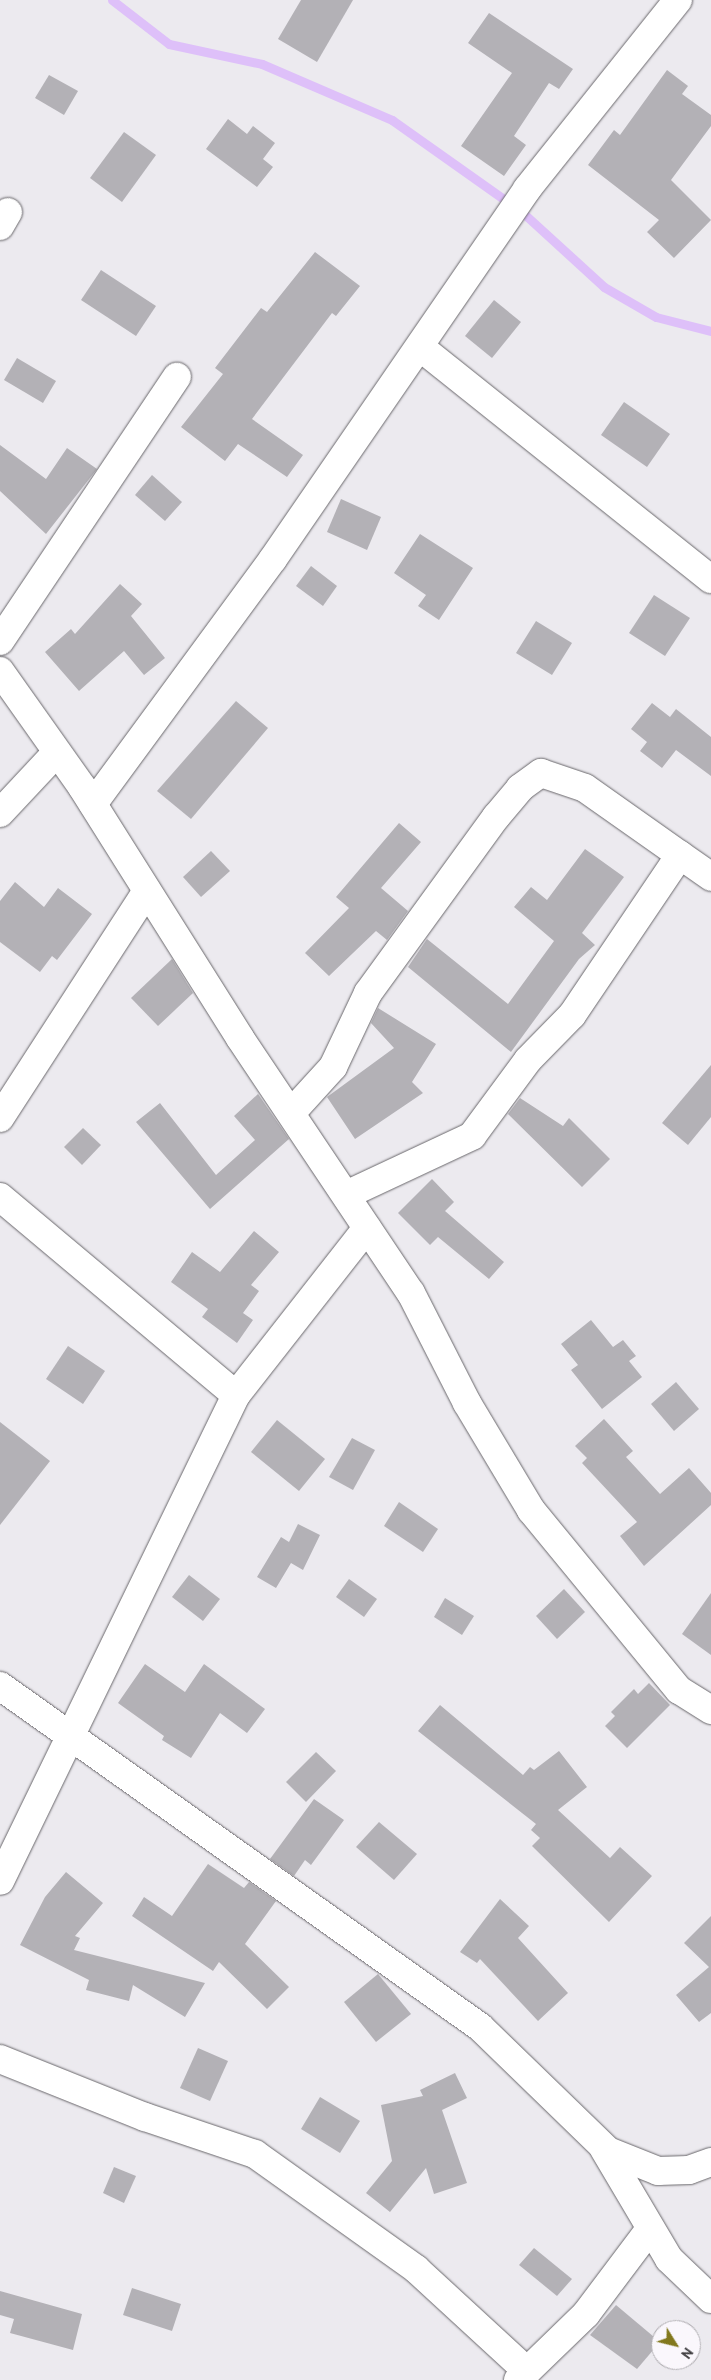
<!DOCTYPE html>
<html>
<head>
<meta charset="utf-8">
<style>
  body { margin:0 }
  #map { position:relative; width:711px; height:2380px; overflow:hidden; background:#eceaef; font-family:"PT Sans",sans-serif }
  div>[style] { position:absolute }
  .stream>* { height:9px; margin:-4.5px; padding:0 4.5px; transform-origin:4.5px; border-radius:4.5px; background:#dec0f9 }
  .building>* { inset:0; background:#b3b1b6 }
  .roads { filter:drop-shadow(0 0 1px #69676b) drop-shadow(0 0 1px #69676b) }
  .minor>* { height:28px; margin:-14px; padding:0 14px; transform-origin:14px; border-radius:14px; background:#fff }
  span { translate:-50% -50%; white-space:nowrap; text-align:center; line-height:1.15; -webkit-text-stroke:4px #faf7fc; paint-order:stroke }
  .north { position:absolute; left:651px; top:2320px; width:50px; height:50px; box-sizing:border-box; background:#faf7fc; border:1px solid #aeacb0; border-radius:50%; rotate:126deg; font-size:14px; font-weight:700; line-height:20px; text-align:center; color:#3c3b3d }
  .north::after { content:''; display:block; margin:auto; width:18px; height:22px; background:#82781d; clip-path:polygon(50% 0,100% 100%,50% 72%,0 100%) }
</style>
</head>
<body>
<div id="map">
  <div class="stream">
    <div style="left:112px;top:0;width:72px;rotate:37.7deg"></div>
    <div style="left:169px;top:44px;width:95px;rotate:12.1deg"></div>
    <div style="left:262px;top:64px;width:142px;rotate:23.3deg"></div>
    <div style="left:392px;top:120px;width:138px;rotate:35.3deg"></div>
    <div style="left:522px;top:212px;width:111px;rotate:42.4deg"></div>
    <div style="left:604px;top:287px;width:60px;rotate:30deg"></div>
    <div style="left:656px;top:317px;width:57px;rotate:14.3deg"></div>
  </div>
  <div class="building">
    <div style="clip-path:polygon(301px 0,353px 0,317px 62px,278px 39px)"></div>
    <div style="clip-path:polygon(489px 13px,573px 69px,559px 89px,549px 83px,514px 136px,526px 145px,504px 176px,461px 146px,512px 73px,468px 43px)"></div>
    <div style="clip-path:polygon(667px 70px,688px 86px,682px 94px,711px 115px,711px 126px,671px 180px,711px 220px,674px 258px,647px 232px,659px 220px,588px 165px,614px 130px,620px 135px)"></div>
    <div style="clip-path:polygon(49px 75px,78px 91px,64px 115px,35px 98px)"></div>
    <div style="clip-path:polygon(228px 119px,247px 134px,253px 126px,275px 143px,263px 159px,273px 167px,257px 187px,206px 149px)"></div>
    <div style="clip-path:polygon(124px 132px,156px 155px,122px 202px,90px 178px)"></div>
    <div style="clip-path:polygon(315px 252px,360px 286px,336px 316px,332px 313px,252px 419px,303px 455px,287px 477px,238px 444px,225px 461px,181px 427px,223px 374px,215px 368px,261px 308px,267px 312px)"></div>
    <div style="clip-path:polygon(101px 270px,156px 306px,136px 336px,81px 300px)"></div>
    <div style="clip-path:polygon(494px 300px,521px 322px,492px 358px,465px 336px)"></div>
    <div style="clip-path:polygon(17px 358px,56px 381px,43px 403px,4px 380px)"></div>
    <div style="clip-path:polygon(624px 402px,670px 434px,647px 467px,601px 435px)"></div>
    <div style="clip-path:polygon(0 445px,46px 479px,67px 448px,97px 469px,46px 534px,0 491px)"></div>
    <div style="clip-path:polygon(152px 475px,182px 502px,165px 521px,135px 495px)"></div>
    <div style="clip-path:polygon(341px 499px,381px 517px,367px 550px,327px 532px)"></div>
    <div style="clip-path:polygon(420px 534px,473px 568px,439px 620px,418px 606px,426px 595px,394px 573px)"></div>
    <div style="clip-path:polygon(311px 566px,337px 586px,323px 606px,296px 586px)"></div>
    <div style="clip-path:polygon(120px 584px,142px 604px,131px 616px,165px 658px,144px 675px,124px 651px,79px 691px,45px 652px,71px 629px,75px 634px)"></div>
    <div style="clip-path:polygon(654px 595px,690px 618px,665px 656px,629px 633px)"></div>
    <div style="clip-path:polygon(536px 621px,572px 643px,552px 675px,516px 653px)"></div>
    <div style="clip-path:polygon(236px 701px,268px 728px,191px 819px,157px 791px)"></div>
    <div style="clip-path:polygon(652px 703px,670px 717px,676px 709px,711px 737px,711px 776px,676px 750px,662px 768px,640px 751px,647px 742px,631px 729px)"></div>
    <div style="clip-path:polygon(399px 823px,421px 842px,381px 888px,408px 911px,387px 940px,376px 931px,329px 976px,305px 953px,349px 908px,336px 897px)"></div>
    <div style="clip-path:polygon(585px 849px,624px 877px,582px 933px,595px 945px,579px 959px,511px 1052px,408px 967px,427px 939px,508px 1004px,554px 941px,514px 907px,531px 887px,547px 900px)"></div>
    <div style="clip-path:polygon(211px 851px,230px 871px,201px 897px,183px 877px)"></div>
    <div style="clip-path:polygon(15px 882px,44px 907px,58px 888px,92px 914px,57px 960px,52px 956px,40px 972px,0 942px,0 901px)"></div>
    <div style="clip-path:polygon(172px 959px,193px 993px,158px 1026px,131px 998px)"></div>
    <div style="clip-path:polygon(378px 1008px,436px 1044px,412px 1082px,423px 1093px,355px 1139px,327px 1097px,394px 1048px,371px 1023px)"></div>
    <div style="clip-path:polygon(711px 1065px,711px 1117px,688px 1145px,662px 1123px)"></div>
    <div style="clip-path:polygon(258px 1094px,289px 1139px,210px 1209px,136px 1122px,160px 1103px,216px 1175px,255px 1140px,234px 1116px)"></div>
    <div style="clip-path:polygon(520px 1098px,563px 1126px,569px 1118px,610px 1159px,582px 1187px,508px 1114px)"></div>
    <div style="clip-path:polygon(83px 1128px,101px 1145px,82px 1165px,64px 1147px)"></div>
    <div style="clip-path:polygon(432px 1179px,454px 1202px,445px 1211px,504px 1262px,489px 1279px,438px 1237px,430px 1245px,398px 1213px)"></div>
    <div style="clip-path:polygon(254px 1231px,279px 1252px,251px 1285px,259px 1291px,243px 1313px,253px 1320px,237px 1343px,202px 1317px,208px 1309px,171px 1282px,192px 1252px,220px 1272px)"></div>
    <div style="clip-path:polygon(591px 1320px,613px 1347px,623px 1340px,636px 1356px,629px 1361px,642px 1377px,602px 1409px,571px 1370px,578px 1365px,561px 1344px)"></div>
    <div style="clip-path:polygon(68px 1346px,105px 1371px,83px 1404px,46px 1379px)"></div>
    <div style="clip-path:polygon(676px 1382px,699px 1409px,674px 1431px,651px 1404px)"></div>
    <div style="clip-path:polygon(604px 1419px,633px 1451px,626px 1457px,660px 1494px,689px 1468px,711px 1493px,711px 1505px,644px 1566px,620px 1536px,637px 1522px,582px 1463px,587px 1458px,575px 1446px)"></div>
    <div style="clip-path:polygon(277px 1420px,325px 1459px,299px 1491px,251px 1452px)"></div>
    <div style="clip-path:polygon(0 1422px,50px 1461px,0 1525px)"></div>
    <div style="clip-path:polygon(352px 1438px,375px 1450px,353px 1490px,329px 1477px)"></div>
    <div style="clip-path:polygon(399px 1502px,438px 1529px,423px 1552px,384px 1526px)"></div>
    <div style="clip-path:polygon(298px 1524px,320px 1535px,303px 1570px,291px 1563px,276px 1588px,257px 1577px,281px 1537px,289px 1542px)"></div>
    <div style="clip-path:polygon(189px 1575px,220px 1599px,203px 1621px,172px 1597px)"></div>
    <div style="clip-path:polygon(349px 1579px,377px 1599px,364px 1617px,336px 1597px)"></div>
    <div style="clip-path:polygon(564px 1589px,585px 1612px,557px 1639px,536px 1616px)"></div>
    <div style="clip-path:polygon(711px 1593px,711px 1655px,682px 1634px)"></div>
    <div style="clip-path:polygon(445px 1598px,474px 1616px,462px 1635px,434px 1617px)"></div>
    <div style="clip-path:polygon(145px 1664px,185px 1692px,204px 1664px,265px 1709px,247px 1733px,220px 1713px,191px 1758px,162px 1740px,164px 1736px,118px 1703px)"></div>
    <div style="clip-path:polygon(649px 1683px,670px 1705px,627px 1748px,605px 1726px,615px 1716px,611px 1712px,634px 1689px,638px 1694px)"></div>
    <div style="clip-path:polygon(440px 1705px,523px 1775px,530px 1767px,534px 1770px,559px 1751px,587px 1787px,558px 1810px,610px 1858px,620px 1847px,652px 1876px,609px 1922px,532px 1846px,540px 1838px,531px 1830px,536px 1824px,418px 1731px)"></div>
    <div style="clip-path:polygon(316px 1752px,336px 1771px,306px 1802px,286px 1782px)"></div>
    <div style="clip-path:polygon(314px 1799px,344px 1820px,311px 1865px,305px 1860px,294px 1876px,270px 1859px)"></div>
    <div style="clip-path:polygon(379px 1822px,417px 1854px,394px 1880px,356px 1847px)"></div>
    <div style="clip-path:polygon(208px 1864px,244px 1888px,249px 1882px,276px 1901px,245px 1944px,289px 1987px,267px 2009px,219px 1962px,213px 1971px,132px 1916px,144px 1897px,172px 1916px)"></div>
    <div style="clip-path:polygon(66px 1872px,103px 1903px,75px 1936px,80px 1938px,74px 1950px,205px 1983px,185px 2017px,133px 1985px,129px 2001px,86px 1990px,89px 1980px,20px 1945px,45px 1897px)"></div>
    <div style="clip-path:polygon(500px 1899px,529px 1926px,518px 1938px,568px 1993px,538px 2021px,480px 1959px,477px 1963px,460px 1952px)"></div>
    <div style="clip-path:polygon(711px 1916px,711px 2013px,699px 2022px,676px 1995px,709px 1967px,684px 1943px)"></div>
    <div style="clip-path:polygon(378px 1974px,411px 2014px,376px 2042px,344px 2002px)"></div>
    <div style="clip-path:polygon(198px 2048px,228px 2061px,210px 2101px,180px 2088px)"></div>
    <div style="clip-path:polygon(455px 2073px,467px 2098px,442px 2110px,467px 2183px,434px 2194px,426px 2168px,390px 2212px,366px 2193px,392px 2161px,381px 2105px,423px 2096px,420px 2090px)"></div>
    <div style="clip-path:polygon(320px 2097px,360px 2121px,340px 2153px,301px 2129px)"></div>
    <div style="clip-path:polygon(114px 2167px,136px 2176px,124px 2203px,103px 2193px)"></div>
    <div style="clip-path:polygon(534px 2248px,572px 2279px,557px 2296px,519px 2265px)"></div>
    <div style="clip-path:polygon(132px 2288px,181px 2304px,172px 2331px,123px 2315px)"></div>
    <div style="clip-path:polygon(0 2291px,82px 2314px,73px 2350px,10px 2333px,14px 2319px,0 2315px)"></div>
    <div style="clip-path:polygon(616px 2305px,660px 2342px,637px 2369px,590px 2335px)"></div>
  </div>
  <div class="roads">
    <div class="minor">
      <div style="left:0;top:226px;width:16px;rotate:-60deg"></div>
      <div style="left:420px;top:347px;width:372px;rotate:38.6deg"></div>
      <div style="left:0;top:641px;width:318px;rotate:-56.2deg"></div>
      <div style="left:0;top:671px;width:142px;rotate:54.7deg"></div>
      <div style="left:82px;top:787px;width:297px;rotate:57.8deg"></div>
      <div style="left:240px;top:1038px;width:307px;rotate:56.2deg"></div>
      <div style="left:411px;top:1293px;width:123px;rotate:63deg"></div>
      <div style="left:467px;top:1403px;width:125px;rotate:59.1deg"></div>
      <div style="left:531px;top:1510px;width:233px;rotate:50.6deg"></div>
      <div style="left:679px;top:1690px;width:38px;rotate:32deg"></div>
      <div style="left:93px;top:804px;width:304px;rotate:-53.7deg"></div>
      <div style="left:273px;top:559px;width:449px;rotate:-55.5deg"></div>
      <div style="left:527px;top:189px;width:242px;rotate:-51.4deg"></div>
      <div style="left:0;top:813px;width:83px;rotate:-46.9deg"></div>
      <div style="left:680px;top:855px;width:38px;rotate:35deg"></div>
      <div style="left:292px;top:1112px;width:61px;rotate:-47.7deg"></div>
      <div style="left:333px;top:1067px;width:82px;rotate:-64.7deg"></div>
      <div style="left:368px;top:993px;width:218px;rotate:-54deg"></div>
      <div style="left:496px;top:817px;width:38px;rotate:-50deg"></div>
      <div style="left:520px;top:788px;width:26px;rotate:-36deg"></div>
      <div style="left:541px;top:773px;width:46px;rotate:18.8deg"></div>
      <div style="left:585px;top:788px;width:116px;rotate:35.2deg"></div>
      <div style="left:680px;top:855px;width:193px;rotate:124deg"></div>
      <div style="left:572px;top:1015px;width:63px;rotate:134.4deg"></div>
      <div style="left:528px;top:1060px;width:94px;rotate:126.4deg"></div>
      <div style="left:472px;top:1136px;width:139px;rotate:154.9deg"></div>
      <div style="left:0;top:1118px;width:270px;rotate:-57.1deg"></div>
      <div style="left:0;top:1197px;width:308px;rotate:40deg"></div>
      <div style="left:236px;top:1395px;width:540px;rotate:115.9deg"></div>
      <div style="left:236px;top:1395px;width:212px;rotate:-51.9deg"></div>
      <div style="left:0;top:1686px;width:589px;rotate:35.39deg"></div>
      <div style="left:480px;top:2027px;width:178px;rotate:44.1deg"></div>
      <div style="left:608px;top:2151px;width:54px;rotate:21.8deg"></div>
      <div style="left:658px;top:2171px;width:31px;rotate:-2deg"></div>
      <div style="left:689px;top:2170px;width:23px;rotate:-20deg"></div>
      <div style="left:0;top:2059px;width:156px;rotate:21.8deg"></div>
      <div style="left:145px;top:2117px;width:116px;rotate:18.6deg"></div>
      <div style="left:255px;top:2154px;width:198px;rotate:35.5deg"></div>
      <div style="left:416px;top:2269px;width:151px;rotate:42.6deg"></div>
      <div style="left:604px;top:2149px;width:128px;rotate:59.4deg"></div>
      <div style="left:669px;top:2259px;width:58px;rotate:43.6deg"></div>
      <div style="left:518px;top:2380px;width:95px;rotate:-44.1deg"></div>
      <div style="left:586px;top:2314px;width:105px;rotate:-53.1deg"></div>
    </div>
  </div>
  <div class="north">N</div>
</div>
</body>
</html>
